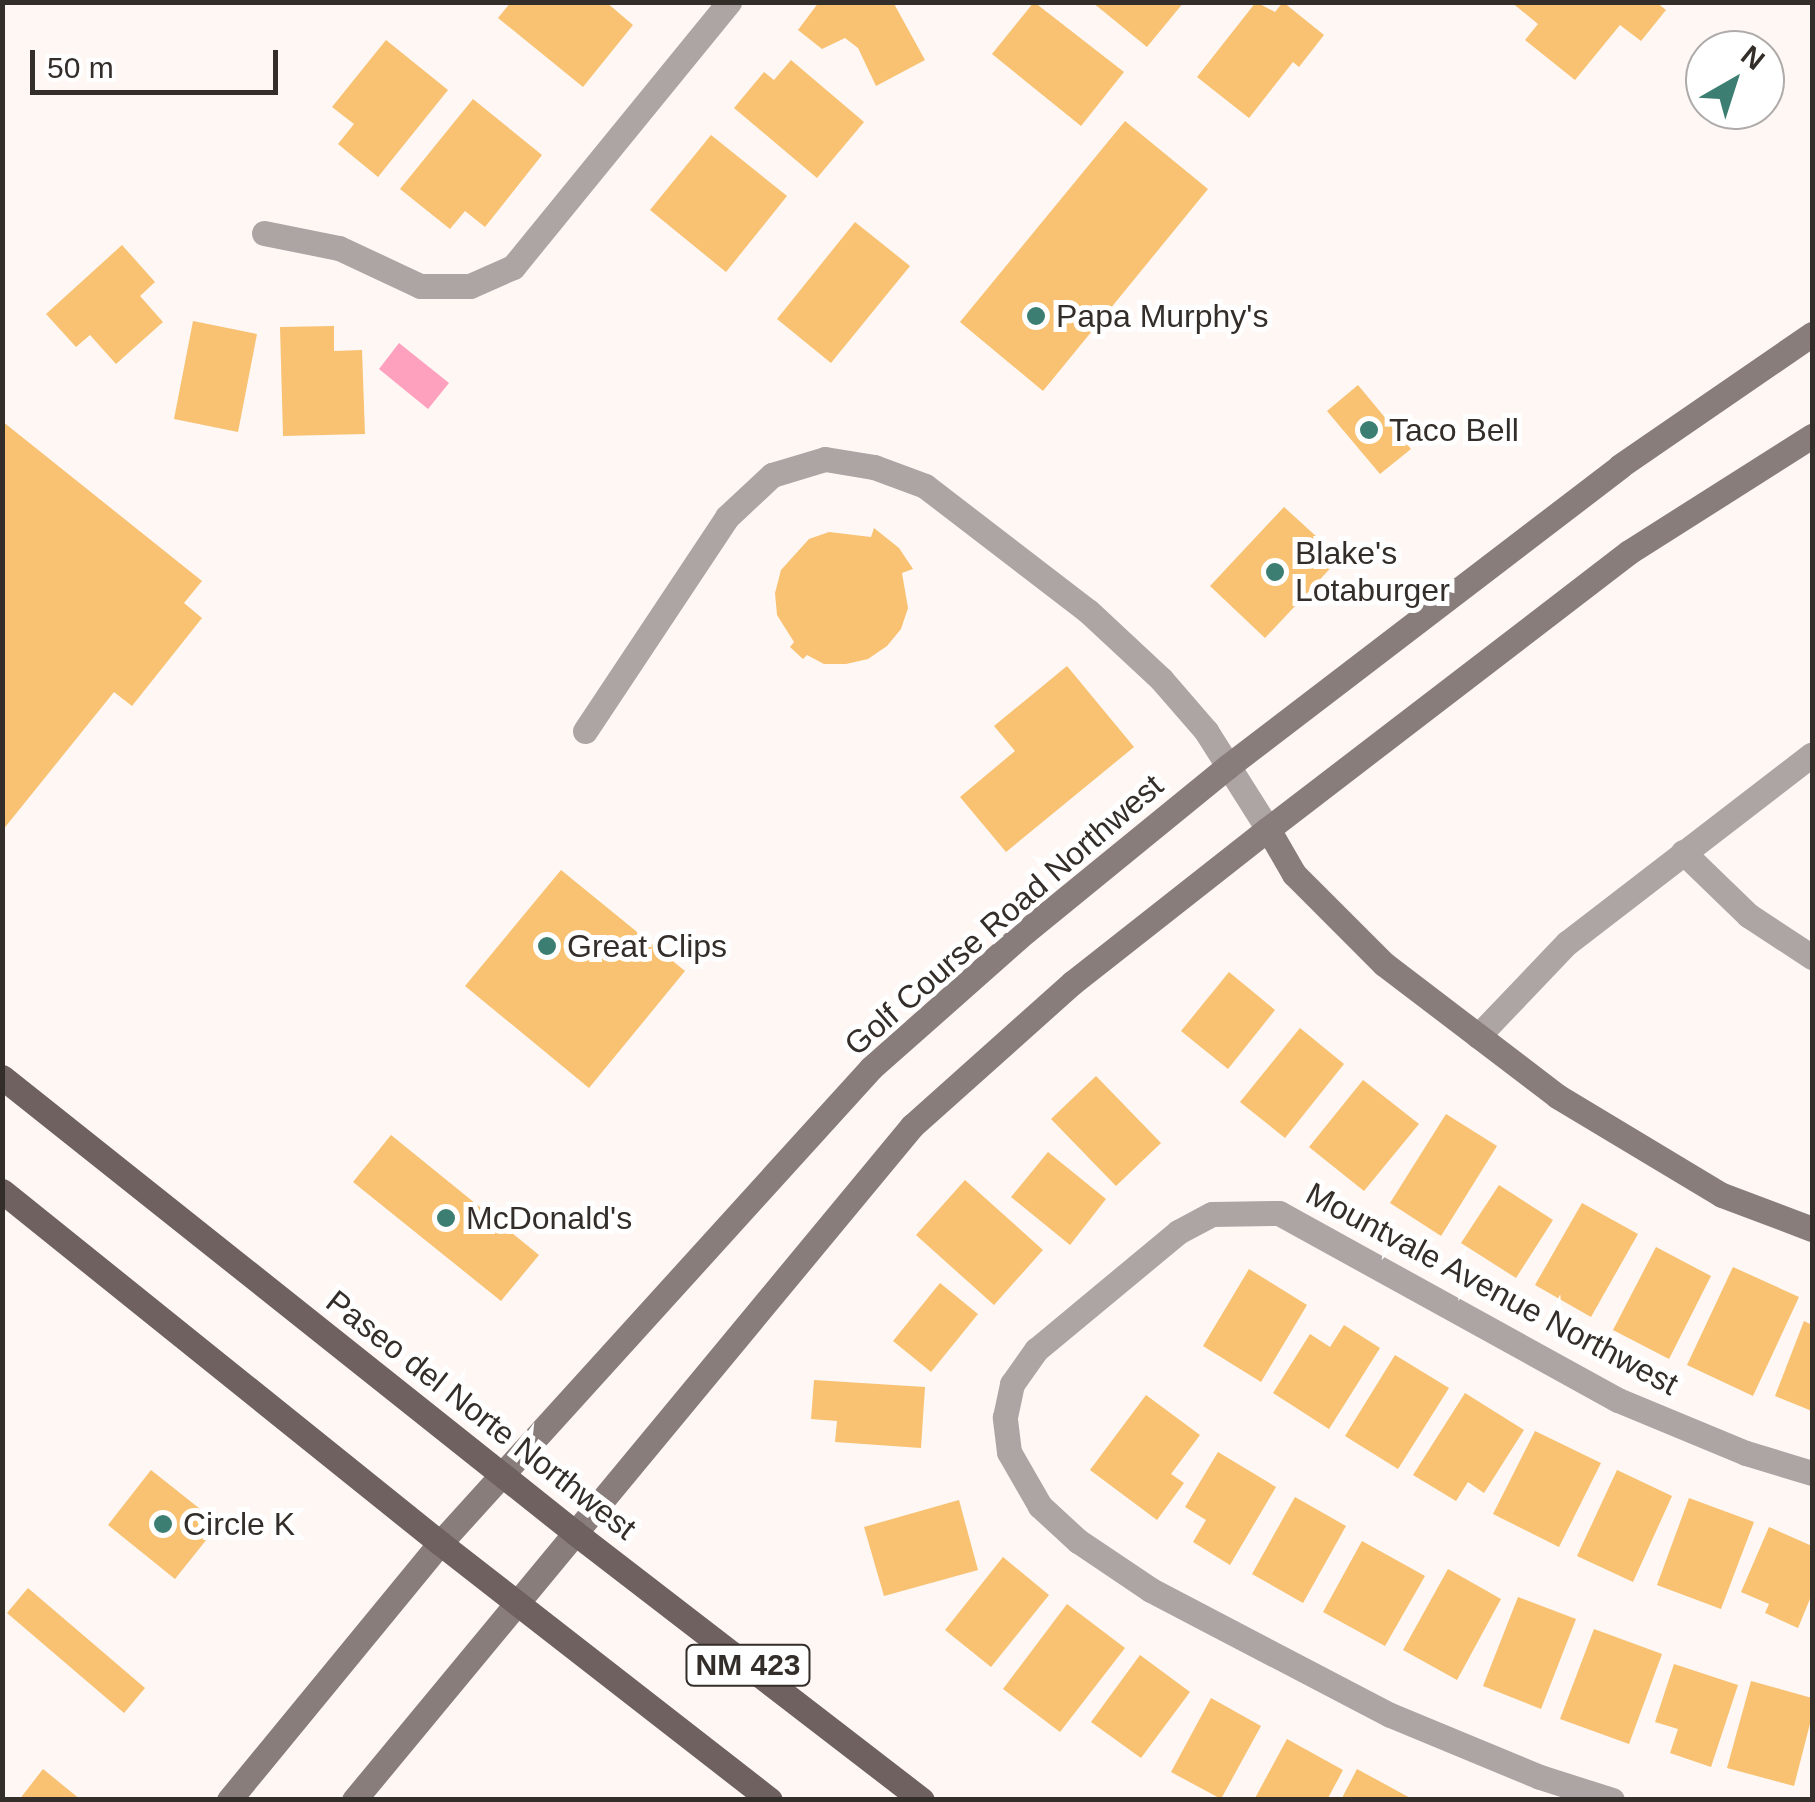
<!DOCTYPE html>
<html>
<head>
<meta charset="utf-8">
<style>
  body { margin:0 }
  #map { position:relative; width:1815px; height:1802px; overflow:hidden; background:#fef7f4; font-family:Helvetica,sans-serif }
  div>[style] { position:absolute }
  .water>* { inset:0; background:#fea1bf }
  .building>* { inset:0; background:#f8c272 }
  .street>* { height:25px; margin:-12.5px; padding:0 12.5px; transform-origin:12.5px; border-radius:12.5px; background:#ada5a4 }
  .secondary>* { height:25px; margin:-12.5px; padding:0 12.5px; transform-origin:12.5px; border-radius:12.5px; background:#897d7c }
  .primary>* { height:25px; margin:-12.5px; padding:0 12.5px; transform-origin:12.5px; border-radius:12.5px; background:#6f6160 }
  .dots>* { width:28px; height:28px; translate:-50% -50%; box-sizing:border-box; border:5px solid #fff; border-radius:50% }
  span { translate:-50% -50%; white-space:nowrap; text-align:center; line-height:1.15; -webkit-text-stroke:10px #fff; paint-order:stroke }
  .shield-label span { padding:2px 8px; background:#fff; border:2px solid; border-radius:8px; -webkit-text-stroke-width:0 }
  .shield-label { font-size:30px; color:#342e2a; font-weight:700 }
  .poi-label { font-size:32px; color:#342e2a }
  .left { translate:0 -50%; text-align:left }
  .street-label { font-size:32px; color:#342e2a }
  .frame { position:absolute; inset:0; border:5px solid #342e2a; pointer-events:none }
  .north { position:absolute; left:1685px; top:30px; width:100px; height:100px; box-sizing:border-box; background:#fff; border:2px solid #aeabaa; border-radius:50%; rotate:39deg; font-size:28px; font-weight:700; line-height:40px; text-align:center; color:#342e2a }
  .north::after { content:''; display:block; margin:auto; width:35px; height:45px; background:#3c7f72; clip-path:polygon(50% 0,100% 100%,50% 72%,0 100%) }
  .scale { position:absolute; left:30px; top:50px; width:248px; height:45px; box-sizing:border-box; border:5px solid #342e2a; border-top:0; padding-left:12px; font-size:30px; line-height:35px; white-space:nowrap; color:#342e2a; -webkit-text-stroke:8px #fff; paint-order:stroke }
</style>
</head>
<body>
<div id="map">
  <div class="water">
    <div style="clip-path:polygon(399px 343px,449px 383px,428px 409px,379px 369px)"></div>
  </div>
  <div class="building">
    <div style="clip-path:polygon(511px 2px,606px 2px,633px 25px,583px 87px,498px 18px)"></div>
    <div style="clip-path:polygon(819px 2px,893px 2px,925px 60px,876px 86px,858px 48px,845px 38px,822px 49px,798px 30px)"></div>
    <div style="clip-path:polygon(1034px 2px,1124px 72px,1081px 126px,992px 54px)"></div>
    <div style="clip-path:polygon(1092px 2px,1184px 2px,1147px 47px)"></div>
    <div style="clip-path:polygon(1256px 2px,1275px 12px,1283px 2px,1324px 35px,1299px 67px,1293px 62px,1249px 118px,1197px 77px)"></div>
    <div style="clip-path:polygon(1511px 2px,1656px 2px,1666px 10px,1641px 41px,1620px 25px,1575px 80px,1525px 40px,1538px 24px)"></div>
    <div style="clip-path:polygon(386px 40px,448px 90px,378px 177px,338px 144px,354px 124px,332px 107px)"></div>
    <div style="clip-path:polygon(791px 60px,864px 122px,817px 178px,734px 108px,764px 72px,774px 80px)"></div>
    <div style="clip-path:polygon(473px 99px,542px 155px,485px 227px,465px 211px,450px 229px,400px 189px)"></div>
    <div style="clip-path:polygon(1125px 121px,1208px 189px,1043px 391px,960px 322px)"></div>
    <div style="clip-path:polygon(711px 135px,787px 196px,726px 272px,650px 210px)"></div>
    <div style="clip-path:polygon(855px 222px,910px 266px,831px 363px,777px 319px)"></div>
    <div style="clip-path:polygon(122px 245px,155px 282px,140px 296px,163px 322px,116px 364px,90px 335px,76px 347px,46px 314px)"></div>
    <div style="clip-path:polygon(193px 321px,257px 334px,238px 432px,174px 419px)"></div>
    <div style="clip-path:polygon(334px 326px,334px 351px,362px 350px,365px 434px,283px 436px,280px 327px)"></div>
    <div style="clip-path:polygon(1358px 385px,1411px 449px,1380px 474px,1327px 411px)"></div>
    <div style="clip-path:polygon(2px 421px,202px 581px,184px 603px,202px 618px,132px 706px,114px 692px,2px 831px)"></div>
    <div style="clip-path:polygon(1284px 507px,1340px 558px,1265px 638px,1210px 586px)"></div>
    <div style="clip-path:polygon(874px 528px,899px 548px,913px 569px,902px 573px,908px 608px,901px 629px,887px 646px,868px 659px,846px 664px,824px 664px,807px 655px,803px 659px,790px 647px,794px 642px,777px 615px,775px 593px,781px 570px,809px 539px,829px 532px,871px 537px)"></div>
    <div style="clip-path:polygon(1067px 666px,1134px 747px,1006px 852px,960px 797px,1015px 751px,994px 726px)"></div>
    <div style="clip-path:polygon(561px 870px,685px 971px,589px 1088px,465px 986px)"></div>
    <div style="clip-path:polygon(1229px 972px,1275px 1010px,1228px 1069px,1181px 1031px)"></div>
    <div style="clip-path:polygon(1300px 1028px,1344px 1064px,1285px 1138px,1240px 1102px)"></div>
    <div style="clip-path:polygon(1096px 1076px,1161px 1143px,1116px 1186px,1051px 1119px)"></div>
    <div style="clip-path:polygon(1363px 1080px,1419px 1124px,1364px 1191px,1309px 1147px)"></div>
    <div style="clip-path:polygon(1446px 1114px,1497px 1146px,1441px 1236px,1390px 1203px)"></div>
    <div style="clip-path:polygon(391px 1135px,539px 1255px,501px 1301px,353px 1182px)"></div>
    <div style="clip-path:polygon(1048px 1152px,1106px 1199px,1070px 1245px,1011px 1197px)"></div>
    <div style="clip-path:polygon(965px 1180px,1043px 1250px,994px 1305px,916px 1235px)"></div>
    <div style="clip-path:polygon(1499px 1185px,1553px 1220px,1516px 1278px,1461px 1243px)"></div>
    <div style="clip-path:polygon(1582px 1203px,1638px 1234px,1591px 1317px,1535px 1285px)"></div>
    <div style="clip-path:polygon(1656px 1247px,1711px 1276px,1669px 1359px,1613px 1330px)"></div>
    <div style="clip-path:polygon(1733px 1267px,1799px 1297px,1753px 1396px,1687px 1365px)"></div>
    <div style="clip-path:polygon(1249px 1269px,1307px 1305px,1261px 1382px,1203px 1346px)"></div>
    <div style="clip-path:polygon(940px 1283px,978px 1314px,931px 1372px,893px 1341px)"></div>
    <div style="clip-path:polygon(1804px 1321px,1812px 1325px,1812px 1411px,1775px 1396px)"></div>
    <div style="clip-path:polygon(1344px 1325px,1380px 1348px,1329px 1429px,1273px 1393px,1310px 1334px,1330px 1347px)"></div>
    <div style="clip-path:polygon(1395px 1355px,1449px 1388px,1398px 1469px,1345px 1436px)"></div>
    <div style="clip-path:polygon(814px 1380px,925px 1387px,921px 1448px,835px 1442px,837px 1421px,811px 1419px)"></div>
    <div style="clip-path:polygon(1465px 1393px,1524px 1430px,1484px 1493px,1468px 1482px,1456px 1501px,1413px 1475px)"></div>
    <div style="clip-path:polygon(1146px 1395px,1200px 1435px,1171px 1474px,1184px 1483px,1157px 1520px,1090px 1470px)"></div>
    <div style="clip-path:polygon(1535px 1431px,1601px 1463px,1559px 1547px,1493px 1514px)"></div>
    <div style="clip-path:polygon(1218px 1452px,1276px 1487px,1230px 1565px,1193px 1542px,1206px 1520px,1185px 1507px)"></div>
    <div style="clip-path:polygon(151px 1470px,219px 1524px,175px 1579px,108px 1525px)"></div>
    <div style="clip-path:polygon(1617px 1470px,1672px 1496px,1633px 1582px,1577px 1556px)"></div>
    <div style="clip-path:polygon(1295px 1497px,1346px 1526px,1303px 1603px,1252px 1574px)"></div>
    <div style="clip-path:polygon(1689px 1498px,1754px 1522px,1721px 1609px,1657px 1585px)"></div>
    <div style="clip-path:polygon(959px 1500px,978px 1570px,884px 1596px,864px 1527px)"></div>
    <div style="clip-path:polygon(1769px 1527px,1812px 1546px,1812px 1594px,1798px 1628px,1765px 1613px,1769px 1604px,1741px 1592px)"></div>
    <div style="clip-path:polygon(1362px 1541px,1425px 1576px,1385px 1646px,1323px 1612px)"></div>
    <div style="clip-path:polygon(1003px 1557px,1049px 1595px,991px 1667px,945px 1630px)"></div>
    <div style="clip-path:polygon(1448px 1569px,1501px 1599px,1457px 1680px,1403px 1650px)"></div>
    <div style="clip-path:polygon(28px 1588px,145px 1688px,124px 1713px,7px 1613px)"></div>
    <div style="clip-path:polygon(1518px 1597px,1576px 1619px,1541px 1709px,1483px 1686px)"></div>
    <div style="clip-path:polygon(1067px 1604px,1125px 1648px,1060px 1732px,1003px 1689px)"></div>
    <div style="clip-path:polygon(1594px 1629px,1662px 1654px,1629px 1744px,1560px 1719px)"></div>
    <div style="clip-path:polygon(1140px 1655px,1190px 1692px,1141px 1758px,1091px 1722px)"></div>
    <div style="clip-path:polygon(1674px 1664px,1738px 1685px,1711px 1767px,1670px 1753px,1678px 1729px,1655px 1722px)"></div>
    <div style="clip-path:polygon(1751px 1681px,1812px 1698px,1812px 1716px,1794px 1786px,1727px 1768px)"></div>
    <div style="clip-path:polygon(1211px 1698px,1261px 1726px,1221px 1799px,1171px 1772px)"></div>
    <div style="clip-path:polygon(1287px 1739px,1343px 1770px,1327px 1800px,1254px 1800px)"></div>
    <div style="clip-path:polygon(43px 1769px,81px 1800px,19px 1800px)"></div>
    <div style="clip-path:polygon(1357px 1769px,1414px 1800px,1341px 1800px)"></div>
  </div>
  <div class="street">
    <div style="left:264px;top:233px;width:76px;rotate:11.3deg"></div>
    <div style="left:339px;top:248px;width:89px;rotate:25.1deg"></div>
    <div style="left:420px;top:286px;width:50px"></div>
    <div style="left:470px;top:286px;width:47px;rotate:-23.8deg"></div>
    <div style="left:513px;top:267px;width:342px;rotate:-50.8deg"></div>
    <div style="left:585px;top:731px;width:257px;rotate:-56.4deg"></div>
    <div style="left:727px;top:517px;width:62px;rotate:-43deg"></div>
    <div style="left:772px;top:475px;width:55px;rotate:-16.8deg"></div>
    <div style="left:825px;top:459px;width:50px;rotate:9.3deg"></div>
    <div style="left:874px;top:467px;width:54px;rotate:20.4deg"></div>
    <div style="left:925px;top:486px;width:205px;rotate:37.5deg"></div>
    <div style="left:1088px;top:611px;width:100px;rotate:43deg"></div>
    <div style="left:1161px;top:679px;width:69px;rotate:49.1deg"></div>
    <div style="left:1206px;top:731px;width:116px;rotate:57.7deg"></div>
    <div style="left:1683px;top:852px;width:91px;rotate:44.1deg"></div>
    <div style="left:1748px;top:915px;width:77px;rotate:33.3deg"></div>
    <div style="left:1478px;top:1036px;width:129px;rotate:-46.3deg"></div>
    <div style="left:1567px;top:943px;width:309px;rotate:-37.6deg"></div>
    <div style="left:1612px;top:1800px;width:76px;rotate:-162.3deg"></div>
    <div style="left:1540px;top:1777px;width:162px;rotate:-157.5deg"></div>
    <div style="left:1390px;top:1715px;width:270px;rotate:-152.4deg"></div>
    <div style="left:1151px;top:1590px;width:88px;rotate:-146.1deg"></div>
    <div style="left:1078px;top:1541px;width:52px;rotate:-137.4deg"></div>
    <div style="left:1040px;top:1506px;width:62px;rotate:-119.9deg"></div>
    <div style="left:1009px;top:1452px;width:35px;rotate:-97deg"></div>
    <div style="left:1005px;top:1417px;width:34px;rotate:-78deg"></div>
    <div style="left:1012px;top:1384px;width:42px;rotate:-54.8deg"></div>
    <div style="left:1036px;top:1350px;width:185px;rotate:-39.7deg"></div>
    <div style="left:1178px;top:1232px;width:38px;rotate:-28deg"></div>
    <div style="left:1212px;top:1214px;width:67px;rotate:-0.9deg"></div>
    <div style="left:1279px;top:1213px;width:387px;rotate:28.9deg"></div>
    <div style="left:1618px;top:1400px;width:139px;rotate:22.5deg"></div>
    <div style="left:1746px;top:1453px;width:69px;rotate:16.9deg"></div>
  </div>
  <div class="secondary">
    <div style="left:1268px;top:829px;width:52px;rotate:60deg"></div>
    <div style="left:1294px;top:874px;width:127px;rotate:45deg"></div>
    <div style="left:1384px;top:964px;width:218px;rotate:37.3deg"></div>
    <div style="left:1557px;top:1096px;width:192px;rotate:31deg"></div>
    <div style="left:1722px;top:1195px;width:96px;rotate:20.7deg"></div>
    <div style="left:229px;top:1800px;width:333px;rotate:-50.6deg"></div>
    <div style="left:440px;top:1543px;width:641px;rotate:-47.78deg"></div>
    <div style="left:871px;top:1068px;width:207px;rotate:-41.5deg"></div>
    <div style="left:1026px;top:931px;width:259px;rotate:-39.2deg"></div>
    <div style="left:1227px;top:767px;width:495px;rotate:-37.4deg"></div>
    <div style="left:1620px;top:466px;width:233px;rotate:-34.5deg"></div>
    <div style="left:354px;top:1800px;width:875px;rotate:-50.38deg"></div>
    <div style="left:912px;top:1126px;width:215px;rotate:-41.8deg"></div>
    <div style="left:1072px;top:983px;width:249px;rotate:-38.2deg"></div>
    <div style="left:1268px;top:829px;width:455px;rotate:-37.5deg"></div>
    <div style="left:1629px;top:552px;width:217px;rotate:-32.4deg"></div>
  </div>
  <div class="primary">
    <div style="left:2px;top:1077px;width:731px;rotate:38.5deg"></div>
    <div style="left:574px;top:1532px;width:439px;rotate:37.6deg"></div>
    <div style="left:2px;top:1191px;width:562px;rotate:38.79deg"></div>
    <div style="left:440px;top:1543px;width:418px;rotate:37.9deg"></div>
  </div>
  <div class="dots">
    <div style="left:1036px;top:316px;background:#3c7f72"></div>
    <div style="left:1369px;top:430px;background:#3c7f72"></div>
    <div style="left:1275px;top:572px;background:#3c7f72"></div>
    <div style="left:547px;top:946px;background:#3c7f72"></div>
    <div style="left:446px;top:1218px;background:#3c7f72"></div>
    <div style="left:163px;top:1524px;background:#3c7f72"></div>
  </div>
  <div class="shield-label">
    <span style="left:748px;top:1665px">NM 423</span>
  </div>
  <div class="poi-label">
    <span class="left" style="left:1056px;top:316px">Papa Murphy's</span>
    <span class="left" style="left:1389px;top:430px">Taco Bell</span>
    <span class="left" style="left:1295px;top:572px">Blake's<br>Lotaburger</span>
    <span class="left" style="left:567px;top:946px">Great Clips</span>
    <span class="left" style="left:466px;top:1218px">McDonald's</span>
    <span class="left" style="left:183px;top:1524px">Circle K</span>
  </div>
  <div class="street-label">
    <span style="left:1004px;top:915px;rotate:-41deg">Golf Course Road Northwest</span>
    <span style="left:1492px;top:1289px;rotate:28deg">Mountvale Avenue Northwest</span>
    <span style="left:481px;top:1415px;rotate:38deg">Paseo del Norte Northwest</span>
  </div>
  <div class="frame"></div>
  <div class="north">N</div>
  <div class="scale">50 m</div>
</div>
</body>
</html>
